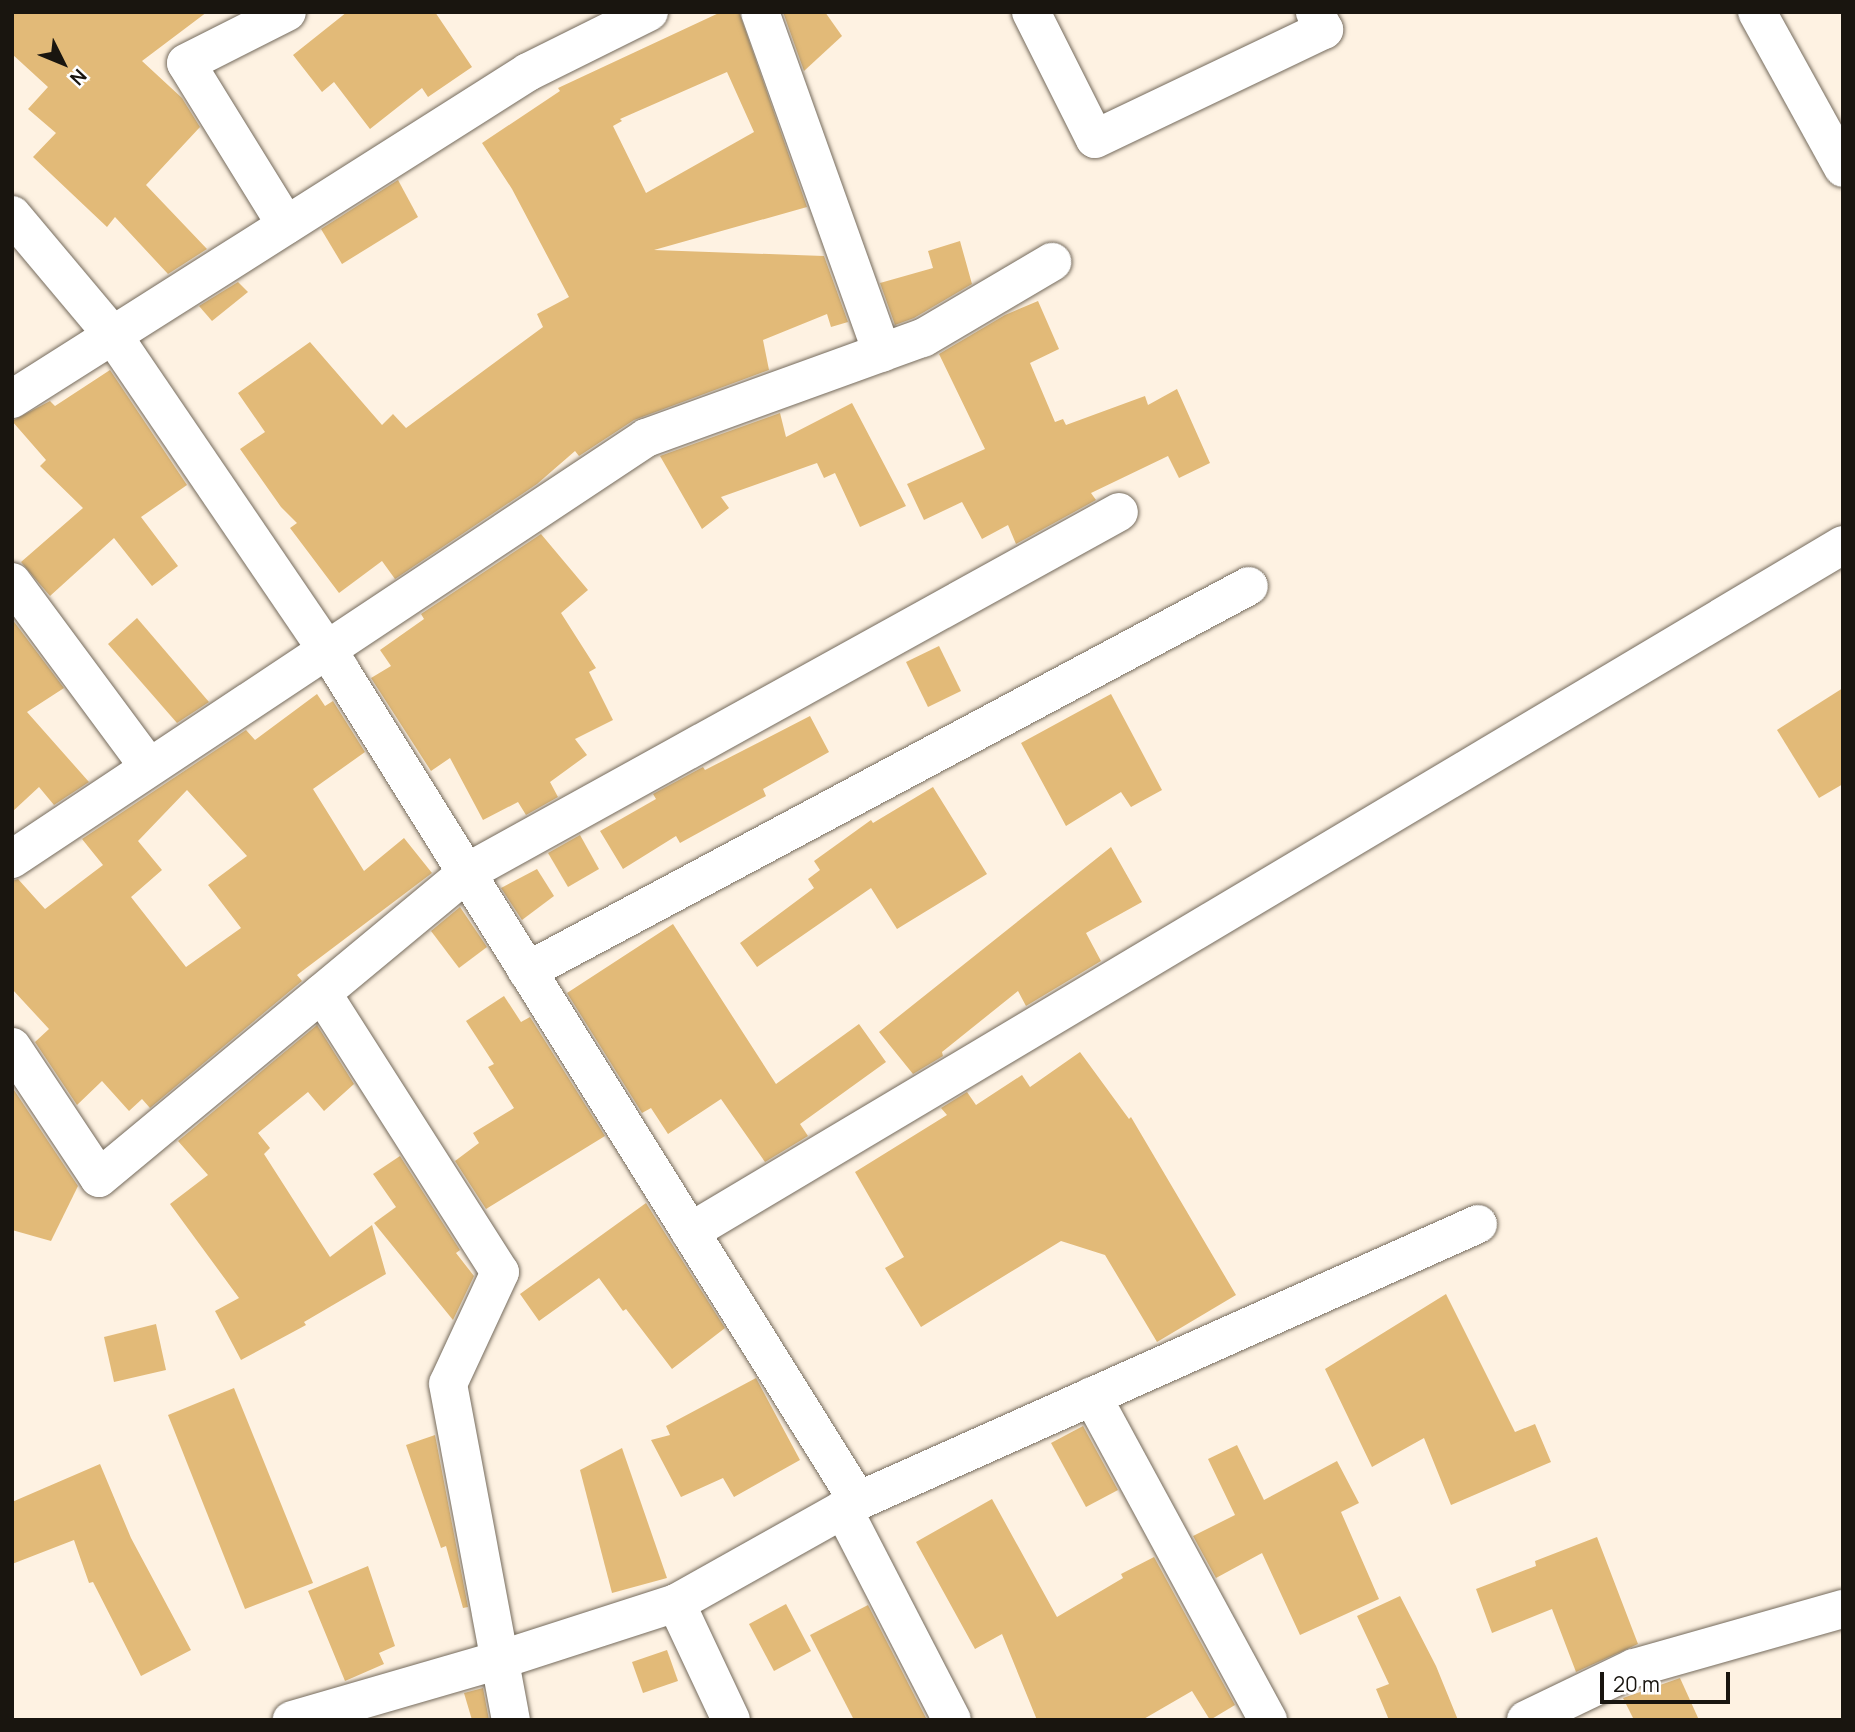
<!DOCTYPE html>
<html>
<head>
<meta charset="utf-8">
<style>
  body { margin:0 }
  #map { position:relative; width:1855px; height:1732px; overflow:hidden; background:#fef2e2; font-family:Manrope,sans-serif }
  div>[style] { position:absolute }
  .building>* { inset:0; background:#e2ba78 }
  .roads { filter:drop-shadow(0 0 2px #756b5d) drop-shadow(0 0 2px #756b5d) }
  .minor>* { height:38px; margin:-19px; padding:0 19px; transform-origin:19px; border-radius:19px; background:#fff }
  span { translate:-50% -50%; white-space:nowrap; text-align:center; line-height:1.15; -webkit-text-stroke:5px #fff; paint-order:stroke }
  .frame { position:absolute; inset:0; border:14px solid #19150f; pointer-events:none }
  .north { position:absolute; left:28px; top:28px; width:70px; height:70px; -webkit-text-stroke:5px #fff; paint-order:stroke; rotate:133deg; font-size:19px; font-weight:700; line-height:28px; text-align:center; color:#19150f }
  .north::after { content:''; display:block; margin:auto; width:24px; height:32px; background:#19150f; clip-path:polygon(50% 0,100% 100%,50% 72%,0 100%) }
  .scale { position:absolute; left:1600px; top:1672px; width:130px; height:32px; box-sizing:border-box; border:4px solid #19150f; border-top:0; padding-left:9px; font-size:21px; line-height:24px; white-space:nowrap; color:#19150f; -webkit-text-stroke:5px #fff; paint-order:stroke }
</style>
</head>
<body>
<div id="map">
  <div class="building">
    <div style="clip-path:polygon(12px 12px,207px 12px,142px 61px,182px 98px,200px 127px,146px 185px,207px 249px,168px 274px,115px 217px,107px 227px,33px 157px,56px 133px,28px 109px,48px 87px,12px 54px)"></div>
    <div style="clip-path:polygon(347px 12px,435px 12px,472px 67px,428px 97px,422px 88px,370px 129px,334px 82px,322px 92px,293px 55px)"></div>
    <div style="clip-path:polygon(evenodd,721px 12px,739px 12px,807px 207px,654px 250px,824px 256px,848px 322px,831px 327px,827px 314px,763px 340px,769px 370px,634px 420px,579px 456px,575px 451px,537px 484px,395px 579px,382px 561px,339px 593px,290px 528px,297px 523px,281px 507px,240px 449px,265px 432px,238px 393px,310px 342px,382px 425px,393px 414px,406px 428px,543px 327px,537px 314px,569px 297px,512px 189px,482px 143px,560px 91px,558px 88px,721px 12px,727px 72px,754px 132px,646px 193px,613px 126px,622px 121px,620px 119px,727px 72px)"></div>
    <div style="clip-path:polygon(783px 12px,825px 12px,842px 36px,804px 71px)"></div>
    <div style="clip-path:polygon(398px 180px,418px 217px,342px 264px,321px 229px)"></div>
    <div style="clip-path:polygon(960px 241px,972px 284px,914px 318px,895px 325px,880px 283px,933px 268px,928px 251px)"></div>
    <div style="clip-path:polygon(238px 282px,248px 292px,212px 321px,199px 306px)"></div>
    <div style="clip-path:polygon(1038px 301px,1059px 349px,1030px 363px,1055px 422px,1063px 419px,1066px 425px,1145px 396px,1148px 405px,1177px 389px,1210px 463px,1179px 478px,1168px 456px,1091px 493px,1096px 500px,1016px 544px,1008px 525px,982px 539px,962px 502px,924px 520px,907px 484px,985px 449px,939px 354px,1005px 315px)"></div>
    <div style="clip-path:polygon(110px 370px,187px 485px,141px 517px,178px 566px,152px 586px,114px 538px,50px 596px,21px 562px,83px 508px,40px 466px,46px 460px,12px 421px,50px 401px,55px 406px)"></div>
    <div style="clip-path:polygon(852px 403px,906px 506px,860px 527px,835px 473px,824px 478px,817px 463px,721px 497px,729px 508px,702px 529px,660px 456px,780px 413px,786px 437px)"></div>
    <div style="clip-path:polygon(541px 534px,588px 590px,561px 613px,596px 668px,589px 672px,613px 720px,575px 739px,587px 755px,550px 782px,558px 797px,526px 815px,518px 802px,483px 820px,450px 758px,431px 771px,371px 678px,391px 666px,380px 650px,424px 619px,421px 614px)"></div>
    <div style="clip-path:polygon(137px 618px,209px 702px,177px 723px,108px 644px)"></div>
    <div style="clip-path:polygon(12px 619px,64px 688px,27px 712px,89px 782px,54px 805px,39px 787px,12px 812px)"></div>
    <div style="clip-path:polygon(939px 646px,961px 691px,928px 707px,906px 662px)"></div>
    <div style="clip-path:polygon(1843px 688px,1843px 784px,1819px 798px,1777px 730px)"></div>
    <div style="clip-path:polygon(evenodd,317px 694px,325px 706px,333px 701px,365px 752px,313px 789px,364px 871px,404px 838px,432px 873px,297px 975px,302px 981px,150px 1108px,142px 1099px,129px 1111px,102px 1081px,77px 1105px,35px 1042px,49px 1029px,12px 989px,12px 881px,18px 879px,45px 909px,103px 865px,82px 839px,246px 730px,255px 740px,317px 694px,187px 790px,247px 856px,208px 885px,241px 928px,186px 967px,131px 897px,162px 870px,138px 841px,187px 790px)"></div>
    <div style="clip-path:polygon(1111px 694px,1162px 790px,1131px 807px,1121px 792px,1066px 826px,1021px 743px)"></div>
    <div style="clip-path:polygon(810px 716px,829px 752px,763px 789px,766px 796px,680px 843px,676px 836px,623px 869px,600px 831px,656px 799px,653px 794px,703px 767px,705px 770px)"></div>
    <div style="clip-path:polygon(933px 787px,987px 874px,897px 929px,871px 888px,757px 967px,740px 943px,814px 888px,808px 879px,820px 870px,814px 861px,871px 820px,873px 823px)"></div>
    <div style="clip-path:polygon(580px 835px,599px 869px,568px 887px,548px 853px)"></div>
    <div style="clip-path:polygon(1111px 847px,1142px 902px,1086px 933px,1101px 961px,1026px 1006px,1018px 991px,942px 1052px,943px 1056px,913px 1074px,879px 1032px)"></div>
    <div style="clip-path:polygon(537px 869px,554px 896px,522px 920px,501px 888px)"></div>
    <div style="clip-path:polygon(460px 907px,487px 947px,459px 968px,431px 931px)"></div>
    <div style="clip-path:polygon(673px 924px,776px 1084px,859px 1024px,886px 1062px,800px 1124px,808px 1136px,765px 1162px,721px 1099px,668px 1134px,651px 1108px,642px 1113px,567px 993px)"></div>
    <div style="clip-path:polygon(504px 996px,521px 1022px,530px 1017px,605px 1136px,486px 1209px,455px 1161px,479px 1143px,473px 1133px,514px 1108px,488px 1067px,494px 1064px,466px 1021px)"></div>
    <div style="clip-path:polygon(317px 1025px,354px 1084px,324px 1111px,308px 1092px,258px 1133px,270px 1148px,264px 1154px,330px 1257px,372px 1225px,386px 1274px,304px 1322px,306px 1325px,241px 1360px,215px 1311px,239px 1298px,170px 1204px,208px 1175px,178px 1141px)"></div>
    <div style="clip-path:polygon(1080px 1052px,1129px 1119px,1131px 1117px,1236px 1295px,1157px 1342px,1105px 1255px,1061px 1241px,921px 1327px,885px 1268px,904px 1257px,855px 1172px,947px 1115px,941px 1108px,967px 1092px,976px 1105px,1022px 1075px,1030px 1087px)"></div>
    <div style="clip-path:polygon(12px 1087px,78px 1186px,51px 1241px,12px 1230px)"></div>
    <div style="clip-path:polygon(400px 1156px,460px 1250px,456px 1253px,474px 1276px,453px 1320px,374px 1223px,396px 1207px,373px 1174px)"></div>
    <div style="clip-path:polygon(646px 1203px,725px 1328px,672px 1369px,626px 1309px,623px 1311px,599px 1278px,539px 1321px,520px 1294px)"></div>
    <div style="clip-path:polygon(1446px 1294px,1515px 1432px,1535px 1424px,1551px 1462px,1451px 1505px,1424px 1438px,1372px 1467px,1325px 1369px)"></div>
    <div style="clip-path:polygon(156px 1324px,166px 1370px,114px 1382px,104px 1337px)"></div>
    <div style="clip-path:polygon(756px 1378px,800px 1460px,734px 1497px,723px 1478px,681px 1497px,651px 1440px,670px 1435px,666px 1426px)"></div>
    <div style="clip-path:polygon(234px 1388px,313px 1583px,245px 1609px,168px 1415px)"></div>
    <div style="clip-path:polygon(1083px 1426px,1118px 1490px,1086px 1507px,1051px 1443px)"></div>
    <div style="clip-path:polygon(435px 1435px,468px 1607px,463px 1608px,446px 1546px,441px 1548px,406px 1445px)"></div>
    <div style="clip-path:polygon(1237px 1445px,1264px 1500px,1337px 1461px,1359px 1503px,1341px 1512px,1379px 1599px,1300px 1635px,1262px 1553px,1216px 1578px,1193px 1536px,1235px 1515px,1208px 1459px)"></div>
    <div style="clip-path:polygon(622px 1448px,667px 1578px,612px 1593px,580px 1470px)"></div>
    <div style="clip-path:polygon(100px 1464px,131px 1538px,191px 1650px,141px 1676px,93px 1582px,89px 1583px,74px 1540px,12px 1564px,12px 1502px)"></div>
    <div style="clip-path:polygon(992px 1499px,1057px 1617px,1123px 1578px,1121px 1574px,1154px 1557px,1235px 1705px,1210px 1720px,1192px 1691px,1142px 1720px,1037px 1720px,1002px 1634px,975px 1649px,916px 1542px)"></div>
    <div style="clip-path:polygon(1597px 1537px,1638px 1644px,1576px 1672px,1552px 1609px,1492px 1633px,1476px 1589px,1536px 1566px,1535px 1561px)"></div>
    <div style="clip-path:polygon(368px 1566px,395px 1646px,379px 1653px,384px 1664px,345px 1681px,308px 1591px)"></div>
    <div style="clip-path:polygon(1400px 1596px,1436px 1666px,1458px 1720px,1389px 1720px,1376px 1689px,1389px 1684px,1357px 1616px)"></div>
    <div style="clip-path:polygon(786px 1604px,811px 1651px,774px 1671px,749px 1624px)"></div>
    <div style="clip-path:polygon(868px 1605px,927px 1720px,854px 1720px,810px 1635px)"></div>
    <div style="clip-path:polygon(667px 1650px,678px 1681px,643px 1693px,632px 1662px)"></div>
    <div style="clip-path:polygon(1680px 1678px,1699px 1720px,1634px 1720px,1623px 1698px)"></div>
    <div style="clip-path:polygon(483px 1688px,489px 1720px,472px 1720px,464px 1693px)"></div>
  </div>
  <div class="roads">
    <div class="minor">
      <div style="left:760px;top:12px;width:362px;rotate:70.3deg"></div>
      <div style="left:1031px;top:12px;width:142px;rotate:63.3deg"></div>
      <div style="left:1095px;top:139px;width:254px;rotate:-25.5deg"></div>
      <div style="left:1324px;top:30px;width:20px;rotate:-117deg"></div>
      <div style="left:1757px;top:12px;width:178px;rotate:61.1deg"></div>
      <div style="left:12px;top:215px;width:155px;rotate:50deg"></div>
      <div style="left:112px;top:334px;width:406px;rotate:55.8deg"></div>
      <div style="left:340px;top:670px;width:979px;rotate:58.06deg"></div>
      <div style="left:858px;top:1501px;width:209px;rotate:150.7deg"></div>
      <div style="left:676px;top:1603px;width:186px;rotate:162.1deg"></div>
      <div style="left:499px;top:1660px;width:216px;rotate:163.8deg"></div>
      <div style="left:286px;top:225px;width:190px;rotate:-121.7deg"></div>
      <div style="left:186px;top:63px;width:113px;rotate:-26.8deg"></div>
      <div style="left:12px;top:399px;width:611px;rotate:-32.36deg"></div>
      <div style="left:528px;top:72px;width:135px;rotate:-26.4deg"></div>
      <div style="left:12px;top:582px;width:230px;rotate:53.5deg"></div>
      <div style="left:12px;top:859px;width:761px;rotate:-33.59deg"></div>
      <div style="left:646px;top:438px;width:294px;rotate:-19.9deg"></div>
      <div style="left:923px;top:338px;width:150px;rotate:-30.5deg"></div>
      <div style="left:527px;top:971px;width:818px;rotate:-28.07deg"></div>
      <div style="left:322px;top:993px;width:331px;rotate:57.5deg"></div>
      <div style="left:500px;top:1272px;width:123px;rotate:114.9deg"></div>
      <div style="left:448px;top:1384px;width:342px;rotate:79.4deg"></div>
      <div style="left:12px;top:1047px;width:157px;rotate:56.4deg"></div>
      <div style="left:99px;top:1178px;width:477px;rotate:-39.7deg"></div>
      <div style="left:466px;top:873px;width:746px;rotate:-28.94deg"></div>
      <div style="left:690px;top:1232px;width:1342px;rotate:-30.79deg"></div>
      <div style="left:1092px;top:1396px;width:369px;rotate:61.5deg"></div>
      <div style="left:858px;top:1501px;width:679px;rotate:-24.07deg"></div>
      <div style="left:843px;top:1509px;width:237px;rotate:62.7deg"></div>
      <div style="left:676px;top:1603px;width:129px;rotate:64.8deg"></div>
      <div style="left:1526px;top:1720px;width:120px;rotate:-25.7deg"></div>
      <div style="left:1634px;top:1668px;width:217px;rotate:-15.8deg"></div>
    </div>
  </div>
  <div class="frame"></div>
  <div class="north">N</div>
  <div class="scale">20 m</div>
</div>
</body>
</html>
